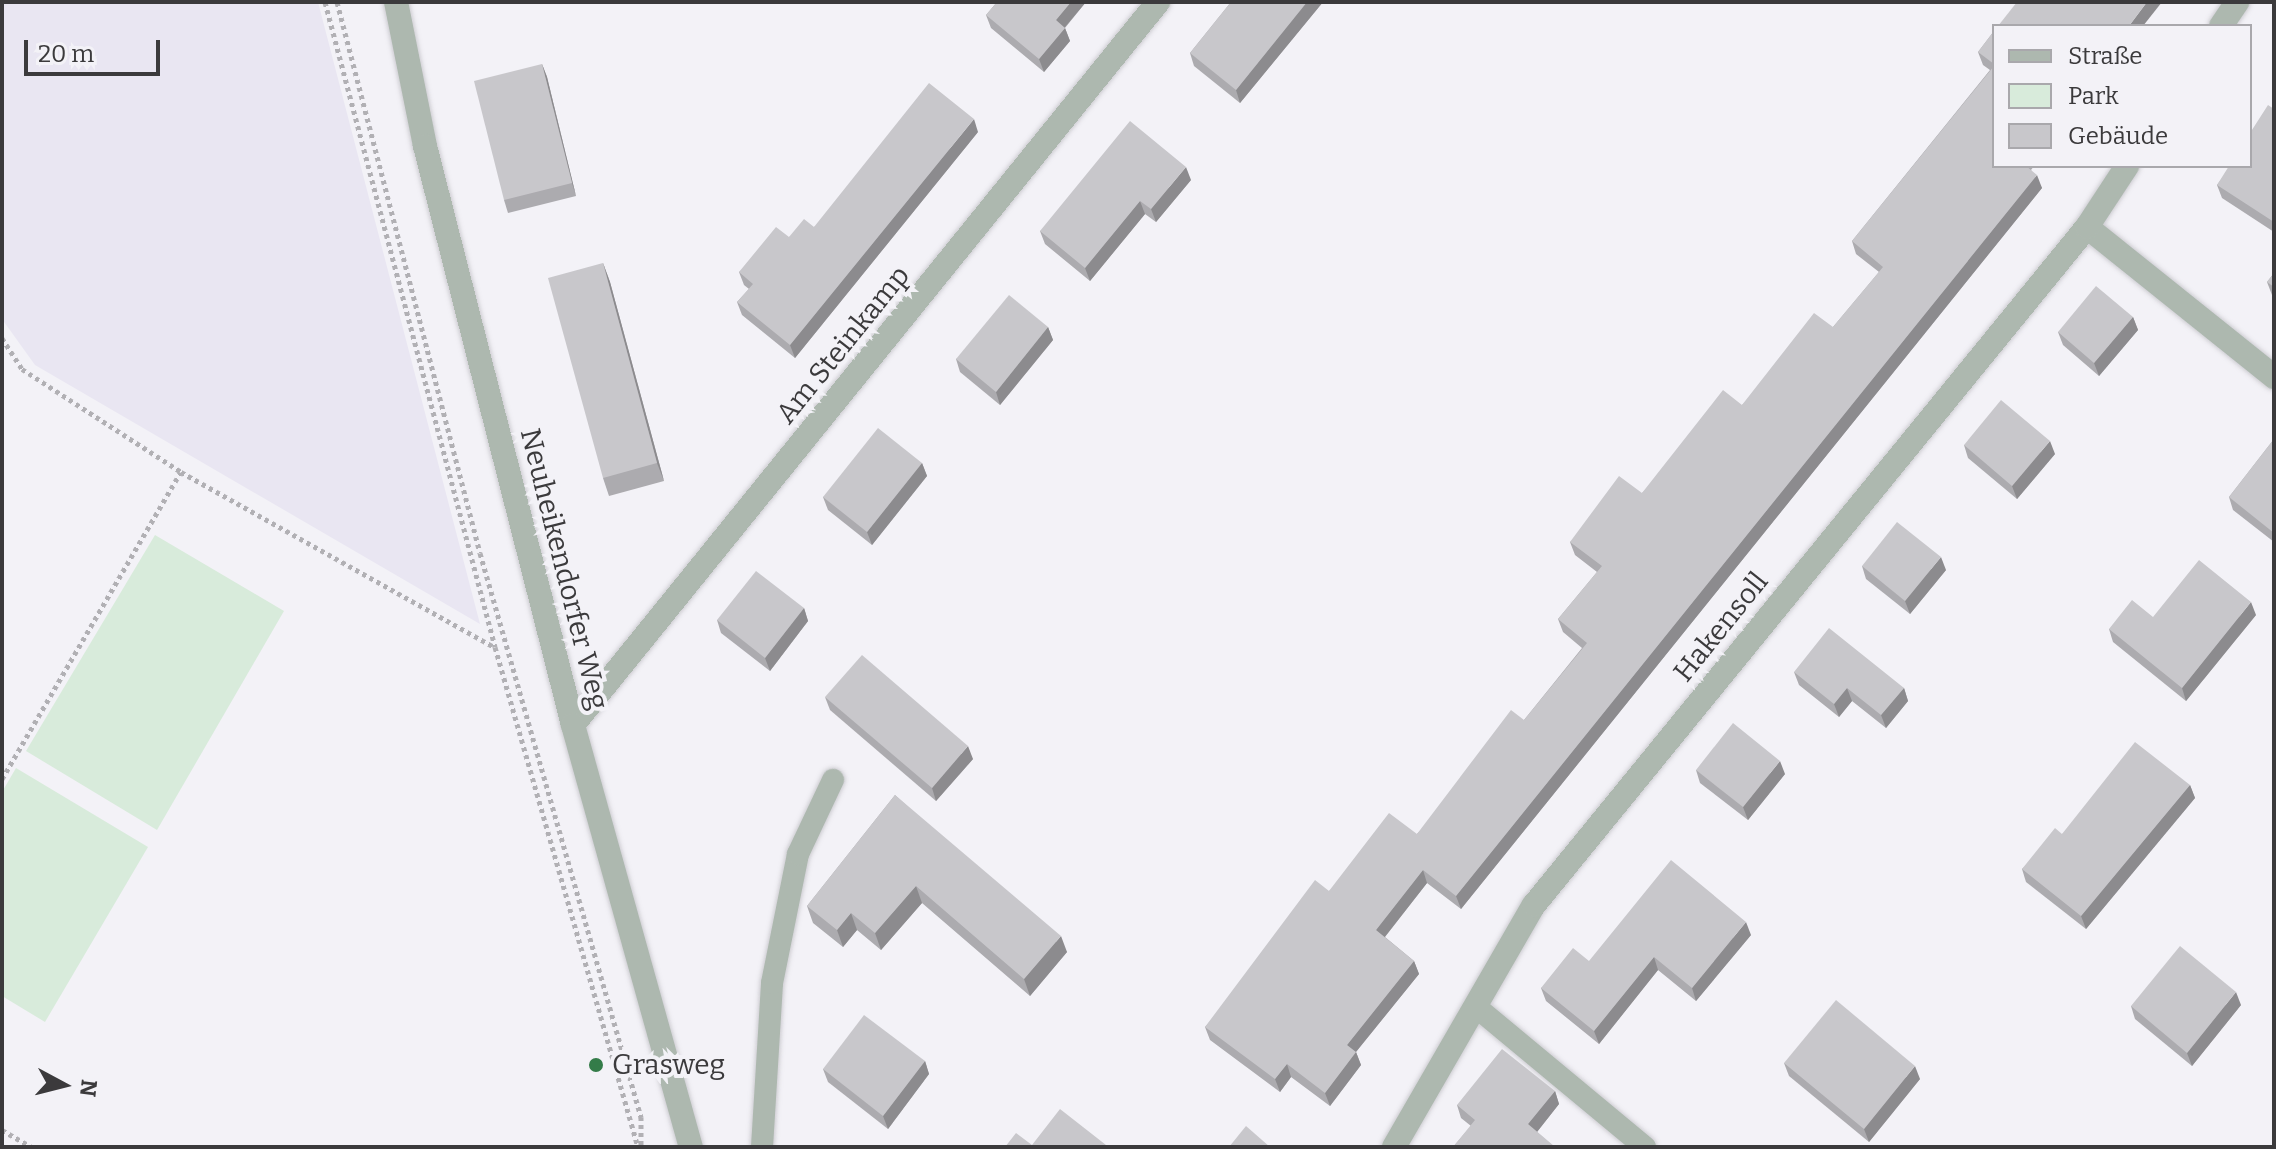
<!DOCTYPE html>
<html>
<head>
<meta charset="utf-8">
<style>
  body { margin:0 }
  #map { position:relative; width:2276px; height:1149px; overflow:hidden; background:#f3f2f7; font-family:Bitter,serif }
  div>[style] { position:absolute }
  .built>* { inset:0; background:#e9e6f2 }
  .green>* { inset:0; background:#d8ebdb }
  .path>* { height:5px; margin-top:-2.5px; transform-origin:0; background:repeating-linear-gradient(90deg,#b1b0b4 0 4px,transparent 0 8px) }
  .roads { filter:drop-shadow(0 0 2px #cecdd2) drop-shadow(0 0 2px #cecdd2) }
  .service>* { height:22px; margin:-11px; padding:0 11px; transform-origin:11px; border-radius:11px; background:#adb8af }
  .minor>* { height:24px; margin:-12px; padding:0 12px; transform-origin:12px; border-radius:12px; background:#adb8af }
  .tertiary>* { height:24px; margin:-12px; padding:0 12px; transform-origin:12px; border-radius:12px; background:#adb8af }
  .wall>* { inset:0; background:#acabaf }
  .shaded-wall>* { inset:0; background:#8c8b8e }
  .building>* { inset:0; background:#c8c7cb }
  .dots>* { width:22px; height:22px; translate:-50% -50%; box-sizing:border-box; border:4px solid #f3f2f7; border-radius:50% }
  span { translate:-50% -50%; white-space:nowrap; text-align:center; line-height:1.15; -webkit-text-stroke:8px #f3f2f7; paint-order:stroke }
  .street-label { font-size:28px; color:#3b3a3c }
  .poi-label { font-size:28px; color:#3b3a3c }
  .left { translate:0 -50%; text-align:left }
  .frame { position:absolute; inset:0; border:4px solid #3b3a3c; pointer-events:none }
  .legend { position:absolute; left:1992px; top:24px; width:260px; height:144px; box-sizing:border-box; background:#f3f2f7; border:2px solid #a9a8ac; margin:0; padding:10px 14px; list-style:none; font-size:24px; color:#3b3a3c }
  .legend li { display:flex; align-items:center; gap:16px; height:40px }
  .legend b { width:40px; border:2px solid #a9a8ac }
  .north { position:absolute; left:24px; top:1045px; width:80px; height:80px; -webkit-text-stroke:6px #f3f2f7; paint-order:stroke; rotate:97deg; font-size:22px; font-weight:700; line-height:32px; text-align:center; color:#3b3a3c }
  .north::after { content:''; display:block; margin:auto; width:28px; height:36px; background:#3b3a3c; clip-path:polygon(50% 0,100% 100%,50% 72%,0 100%) }
  .scale { position:absolute; left:24px; top:40px; width:136px; height:36px; box-sizing:border-box; border:4px solid #3b3a3c; border-top:0; padding-left:10px; font-size:24px; line-height:28px; white-space:nowrap; color:#3b3a3c; -webkit-text-stroke:6px #f3f2f7; paint-order:stroke }
</style>
</head>
<body>
<div id="map">
  <div class="built">
    <div style="clip-path:polygon(2px 2px,318px 2px,480px 624px,35px 365px,2px 319px)"></div>
  </div>
  <div class="green">
    <div style="clip-path:polygon(155px 535px,284px 611px,157px 830px,26px 751px)"></div>
    <div style="clip-path:polygon(16px 768px,148px 847px,45px 1022px,2px 996px,2px 792px)"></div>
  </div>
  <div class="path">
    <div style="left:325px;top:2px;width:667px;rotate:75.23deg"></div>
    <div style="left:495px;top:647px;width:520px;rotate:74.04deg"></div>
    <div style="left:337px;top:2px;width:569px;rotate:75.45deg"></div>
    <div style="left:480px;top:553px;width:587px;rotate:74.07deg"></div>
    <div style="left:641px;top:1117px;width:30px;rotate:90deg"></div>
    <div style="left:2px;top:338px;width:37px;rotate:57deg"></div>
    <div style="left:22px;top:369px;width:189px;rotate:32.9deg"></div>
    <div style="left:181px;top:472px;width:359px;rotate:29.2deg"></div>
    <div style="left:2px;top:779px;width:355px;rotate:-59.8deg"></div>
    <div style="left:2px;top:1130px;width:34px;rotate:30deg"></div>
  </div>
  <div class="roads">
    <div class="service">
      <div style="left:1475px;top:1006px;width:221px;rotate:39.7deg"></div>
      <div style="left:762px;top:1147px;width:164px;rotate:-86.5deg"></div>
      <div style="left:772px;top:983px;width:132px;rotate:-78.6deg"></div>
      <div style="left:798px;top:854px;width:82px;rotate:-64.7deg"></div>
    </div>
    <div class="minor">
      <div style="left:2221px;top:26px;width:29px;rotate:-56deg"></div>
      <div style="left:2087px;top:227px;width:240px;rotate:38.7deg"></div>
      <div style="left:573px;top:725px;width:930px;rotate:-51.02deg"></div>
      <div style="left:1394px;top:1147px;width:280px;rotate:-60deg"></div>
      <div style="left:1534px;top:905px;width:875px;rotate:-50.8deg"></div>
      <div style="left:2087px;top:227px;width:73px;rotate:-56.7deg"></div>
    </div>
    <div class="tertiary">
      <div style="left:396px;top:2px;width:147px;rotate:78.6deg"></div>
      <div style="left:425px;top:146px;width:598px;rotate:75.66deg"></div>
      <div style="left:573px;top:725px;width:438px;rotate:74.4deg"></div>
    </div>
  </div>
  <div class="wall">
    <div style="clip-path:polygon(997px 2px,1086px 2px,1065px 28px,1070px 41px,1044px 72px,991px 28px,986px 15px)"></div>
    <div style="clip-path:polygon(1231px 2px,1323px 2px,1240px 103px,1194px 66px,1190px 53px)"></div>
    <div style="clip-path:polygon(1994px 31px,1994px 166px,2034px 166px,2031px 170px,2042px 188px,1461px 909px,1427px 883px,1385px 937px,1414px 961px,1419px 974px,1356px 1052px,1361px 1065px,1330px 1106px,1291px 1077px,1280px 1092px,1210px 1040px,1205px 1027px,1329px 891px,1417px 834px,1524px 720px,1582px 648px,1563px 632px,1558px 619px,1597px 572px,1575px 555px,1570px 542px,1642px 493px,1742px 405px,1833px 327px,1879px 272px,1856px 254px,1852px 241px,1990px 70px,1983px 65px,1978px 52px)"></div>
    <div style="clip-path:polygon(542px 64px,547px 77px,576px 196px,508px 213px,504px 200px)"></div>
    <div style="clip-path:polygon(2274px 109px,2274px 232px,2222px 198px,2217px 185px)"></div>
    <div style="clip-path:polygon(978px 132px,795px 358px,742px 315px,737px 302px,749px 289px,744px 285px,739px 272px,789px 237px,814px 227px)"></div>
    <div style="clip-path:polygon(1191px 180px,1156px 222px,1145px 214px,1090px 281px,1045px 244px,1040px 231px)"></div>
    <div style="clip-path:polygon(603px 263px,610px 282px,664px 481px,609px 496px,603px 478px)"></div>
    <div style="clip-path:polygon(2274px 273px,2274px 296px,2272px 295px,2267px 282px)"></div>
    <div style="clip-path:polygon(2133px 317px,2138px 330px,2099px 376px,2063px 345px,2058px 332px)"></div>
    <div style="clip-path:polygon(1048px 327px,1053px 340px,1000px 405px,960px 372px,956px 359px)"></div>
    <div style="clip-path:polygon(2274px 439px,2274px 542px,2233px 510px,2229px 497px)"></div>
    <div style="clip-path:polygon(1964px 445px,2055px 454px,2017px 499px,1968px 458px)"></div>
    <div style="clip-path:polygon(922px 463px,927px 476px,872px 545px,828px 510px,823px 497px)"></div>
    <div style="clip-path:polygon(1862px 566px,1946px 570px,1910px 614px,1866px 579px)"></div>
    <div style="clip-path:polygon(804px 608px,808px 621px,770px 671px,721px 633px,717px 620px)"></div>
    <div style="clip-path:polygon(2256px 615px,2186px 701px,2113px 642px,2109px 629px)"></div>
    <div style="clip-path:polygon(1794px 672px,1904px 688px,1908px 701px,1886px 728px,1852px 701px,1839px 717px,1799px 685px)"></div>
    <div style="clip-path:polygon(825px 697px,973px 759px,936px 801px,830px 710px)"></div>
    <div style="clip-path:polygon(1696px 770px,1785px 774px,1748px 820px,1700px 783px)"></div>
    <div style="clip-path:polygon(2190px 785px,2195px 798px,2086px 929px,2026px 882px,2022px 869px,2062px 834px)"></div>
    <div style="clip-path:polygon(895px 795px,1067px 952px,1030px 996px,922px 903px,881px 950px,857px 930px,843px 947px,813px 923px,807px 906px)"></div>
    <div style="clip-path:polygon(1751px 935px,1696px 1001px,1658px 970px,1599px 1044px,1546px 1001px,1541px 988px,1589px 961px)"></div>
    <div style="clip-path:polygon(2241px 1005px,2192px 1066px,2135px 1019px,2131px 1006px)"></div>
    <div style="clip-path:polygon(925px 1061px,929px 1074px,888px 1129px,828px 1082px,823px 1069px)"></div>
    <div style="clip-path:polygon(1784px 1063px,1920px 1079px,1869px 1142px,1789px 1076px)"></div>
    <div style="clip-path:polygon(1555px 1091px,1559px 1104px,1537px 1132px,1554px 1147px,1453px 1147px,1471px 1126px,1461px 1118px,1457px 1105px)"></div>
  </div>
  <div class="shaded-wall">
    <div style="clip-path:polygon(1071px 2px,1086px 2px,1060px 33px,1056px 20px)"></div>
    <div style="clip-path:polygon(1307px 2px,1323px 2px,1240px 103px,1236px 90px)"></div>
    <div style="clip-path:polygon(2147px 2px,2162px 2px,2143px 26px,2129px 26px)"></div>
    <div style="clip-path:polygon(1065px 28px,1070px 41px,1044px 72px,1039px 59px)"></div>
    <div style="clip-path:polygon(542px 64px,547px 77px,576px 196px,572px 183px)"></div>
    <div style="clip-path:polygon(974px 119px,978px 132px,795px 358px,790px 345px)"></div>
    <div style="clip-path:polygon(1186px 167px,1191px 180px,1156px 222px,1151px 209px)"></div>
    <div style="clip-path:polygon(2037px 175px,2042px 188px,1461px 909px,1456px 896px)"></div>
    <div style="clip-path:polygon(1140px 201px,1145px 214px,1090px 281px,1085px 268px)"></div>
    <div style="clip-path:polygon(603px 263px,610px 282px,664px 481px,657px 463px)"></div>
    <div style="clip-path:polygon(2133px 317px,2138px 330px,2099px 376px,2094px 363px)"></div>
    <div style="clip-path:polygon(1048px 327px,1053px 340px,1000px 405px,996px 392px)"></div>
    <div style="clip-path:polygon(2050px 441px,2055px 454px,2017px 499px,2012px 486px)"></div>
    <div style="clip-path:polygon(922px 463px,927px 476px,872px 545px,867px 532px)"></div>
    <div style="clip-path:polygon(1941px 557px,1946px 570px,1910px 614px,1905px 601px)"></div>
    <div style="clip-path:polygon(2251px 602px,2256px 615px,2186px 701px,2182px 688px)"></div>
    <div style="clip-path:polygon(804px 608px,808px 621px,770px 671px,765px 658px)"></div>
    <div style="clip-path:polygon(1847px 688px,1852px 701px,1839px 717px,1834px 704px)"></div>
    <div style="clip-path:polygon(1904px 688px,1908px 701px,1886px 728px,1881px 715px)"></div>
    <div style="clip-path:polygon(968px 746px,973px 759px,936px 801px,932px 788px)"></div>
    <div style="clip-path:polygon(1780px 761px,1785px 774px,1748px 820px,1743px 807px)"></div>
    <div style="clip-path:polygon(2190px 785px,2195px 798px,2086px 929px,2081px 916px)"></div>
    <div style="clip-path:polygon(1423px 870px,1427px 883px,1380px 943px,1376px 930px)"></div>
    <div style="clip-path:polygon(916px 886px,922px 903px,881px 950px,875px 933px)"></div>
    <div style="clip-path:polygon(851px 913px,857px 930px,843px 947px,837px 930px)"></div>
    <div style="clip-path:polygon(1746px 922px,1751px 935px,1696px 1001px,1692px 988px)"></div>
    <div style="clip-path:polygon(1061px 936px,1067px 952px,1030px 996px,1024px 979px)"></div>
    <div style="clip-path:polygon(1654px 957px,1658px 970px,1599px 1044px,1594px 1031px)"></div>
    <div style="clip-path:polygon(1414px 961px,1419px 974px,1351px 1058px,1347px 1045px)"></div>
    <div style="clip-path:polygon(2236px 992px,2241px 1005px,2192px 1066px,2187px 1053px)"></div>
    <div style="clip-path:polygon(1356px 1052px,1361px 1065px,1330px 1106px,1325px 1093px)"></div>
    <div style="clip-path:polygon(925px 1061px,929px 1074px,888px 1129px,883px 1116px)"></div>
    <div style="clip-path:polygon(1287px 1064px,1291px 1077px,1280px 1092px,1275px 1079px)"></div>
    <div style="clip-path:polygon(1915px 1066px,1920px 1079px,1869px 1142px,1864px 1129px)"></div>
    <div style="clip-path:polygon(1555px 1091px,1559px 1104px,1533px 1137px,1528px 1124px)"></div>
  </div>
  <div class="building">
    <div style="clip-path:polygon(997px 2px,1071px 2px,1056px 20px,1065px 28px,1039px 59px,986px 15px)"></div>
    <div style="clip-path:polygon(1231px 2px,1307px 2px,1236px 90px,1190px 53px)"></div>
    <div style="clip-path:polygon(2017px 2px,2147px 2px,2129px 26px,1998px 26px)"></div>
    <div style="clip-path:polygon(1994px 31px,1994px 64px,1978px 52px)"></div>
    <div style="clip-path:polygon(542px 64px,572px 183px,504px 200px,474px 81px)"></div>
    <div style="clip-path:polygon(1994px 66px,1994px 166px,2026px 166px,2037px 175px,1456px 896px,1423px 870px,1376px 930px,1414px 961px,1347px 1045px,1356px 1052px,1325px 1093px,1287px 1064px,1275px 1079px,1205px 1027px,1315px 880px,1329px 891px,1389px 813px,1417px 834px,1511px 710px,1524px 720px,1587px 643px,1558px 619px,1602px 566px,1570px 542px,1619px 476px,1642px 493px,1723px 390px,1742px 405px,1814px 313px,1833px 327px,1883px 267px,1852px 241px)"></div>
    <div style="clip-path:polygon(929px 83px,974px 119px,790px 345px,737px 302px,753px 284px,739px 272px,776px 227px,789px 237px,804px 219px,814px 227px)"></div>
    <div style="clip-path:polygon(2268px 105px,2274px 109px,2274px 222px,2217px 185px,2229px 166px,2250px 166px,2250px 133px)"></div>
    <div style="clip-path:polygon(1130px 121px,1186px 167px,1151px 209px,1140px 201px,1085px 268px,1040px 231px)"></div>
    <div style="clip-path:polygon(603px 263px,657px 463px,603px 478px,548px 278px)"></div>
    <div style="clip-path:polygon(2274px 273px,2274px 287px,2267px 282px)"></div>
    <div style="clip-path:polygon(2096px 286px,2133px 317px,2094px 363px,2058px 332px)"></div>
    <div style="clip-path:polygon(1009px 295px,1048px 327px,996px 392px,956px 359px)"></div>
    <div style="clip-path:polygon(2001px 400px,2050px 441px,2012px 486px,1964px 445px)"></div>
    <div style="clip-path:polygon(878px 428px,922px 463px,867px 532px,823px 497px)"></div>
    <div style="clip-path:polygon(2274px 439px,2274px 533px,2229px 497px)"></div>
    <div style="clip-path:polygon(1897px 522px,1941px 557px,1905px 601px,1862px 566px)"></div>
    <div style="clip-path:polygon(2199px 560px,2251px 602px,2182px 688px,2109px 629px,2132px 600px,2153px 617px)"></div>
    <div style="clip-path:polygon(756px 571px,804px 608px,765px 658px,717px 620px)"></div>
    <div style="clip-path:polygon(1829px 628px,1904px 688px,1881px 715px,1847px 688px,1834px 704px,1794px 672px)"></div>
    <div style="clip-path:polygon(862px 655px,968px 746px,932px 788px,825px 697px)"></div>
    <div style="clip-path:polygon(1733px 723px,1780px 761px,1743px 807px,1696px 770px)"></div>
    <div style="clip-path:polygon(2135px 742px,2190px 785px,2081px 916px,2022px 869px,2055px 828px,2062px 834px)"></div>
    <div style="clip-path:polygon(895px 795px,1061px 936px,1024px 979px,916px 886px,875px 933px,851px 913px,837px 930px,807px 906px)"></div>
    <div style="clip-path:polygon(1671px 860px,1746px 922px,1692px 988px,1654px 957px,1594px 1031px,1541px 988px,1573px 948px,1589px 961px)"></div>
    <div style="clip-path:polygon(2180px 946px,2236px 992px,2187px 1053px,2131px 1006px)"></div>
    <div style="clip-path:polygon(1836px 1000px,1915px 1066px,1864px 1129px,1784px 1063px)"></div>
    <div style="clip-path:polygon(864px 1015px,925px 1061px,883px 1116px,823px 1069px)"></div>
    <div style="clip-path:polygon(1502px 1049px,1555px 1091px,1528px 1124px,1554px 1146px,1553px 1147px,1453px 1147px,1475px 1120px,1457px 1105px)"></div>
    <div style="clip-path:polygon(1060px 1109px,1106px 1145px,1105px 1147px,1005px 1147px,1016px 1133px,1032px 1145px)"></div>
    <div style="clip-path:polygon(1246px 1126px,1270px 1147px,1229px 1147px)"></div>
  </div>
  <div class="dots">
    <div style="left:596px;top:1065px;background:#347c49"></div>
  </div>
  <div class="street-label">
    <span style="left:843px;top:345px;rotate:-51deg">Am Steinkamp</span>
    <span style="left:564px;top:569px;rotate:76deg">Neuheikendorfer Weg</span>
    <span style="left:1721px;top:627px;rotate:-51deg">Hakensoll</span>
  </div>
  <div class="poi-label">
    <span class="left" style="left:612px;top:1065px">Grasweg</span>
  </div>
  <div class="frame"></div>
  <ul class="legend">
  <li><b style="height:10px;background:#adb8af"></b>Straße</li>
  <li><b style="height:22px;background:#d8ebdb"></b>Park</li>
  <li><b style="height:22px;background:#c8c7cb"></b>Gebäude</li>
  </ul>
  <div class="north">N</div>
  <div class="scale">20 m</div>
</div>
</body>
</html>
